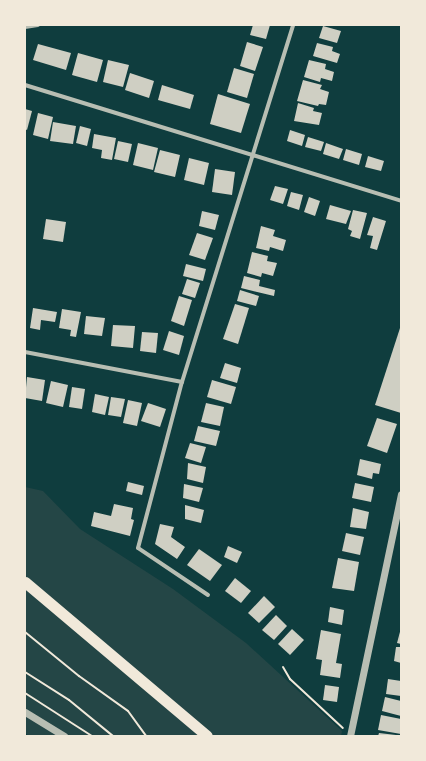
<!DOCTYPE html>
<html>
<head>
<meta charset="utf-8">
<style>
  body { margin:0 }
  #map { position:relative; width:426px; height:761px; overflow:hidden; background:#0f3d3e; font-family:Karla,sans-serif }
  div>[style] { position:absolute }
  .green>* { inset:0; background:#244646 }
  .building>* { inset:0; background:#cfcfc3 }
  .path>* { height:2px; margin:-1px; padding:0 1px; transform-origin:1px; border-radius:1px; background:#f1e9da }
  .minor>* { height:4px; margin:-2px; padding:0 2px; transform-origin:2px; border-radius:2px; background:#b8beb3 }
  .tertiary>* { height:7px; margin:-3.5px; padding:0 3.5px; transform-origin:3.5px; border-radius:3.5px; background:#b8beb3 }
  .trunk>* { height:11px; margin:-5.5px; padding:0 5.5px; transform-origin:5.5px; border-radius:5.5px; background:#f1e9da }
  span { translate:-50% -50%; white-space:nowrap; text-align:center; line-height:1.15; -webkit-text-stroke:3px #f1e9da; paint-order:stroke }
  .frame { position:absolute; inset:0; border:26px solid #f1e9da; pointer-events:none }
</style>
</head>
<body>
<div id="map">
  <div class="green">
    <div style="clip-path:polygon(25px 487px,43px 491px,80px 529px,173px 589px,246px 643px,342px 731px,341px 736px,29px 736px,25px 733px)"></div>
  </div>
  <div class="building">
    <div style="clip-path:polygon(253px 25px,270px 25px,266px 39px,250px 35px)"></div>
    <div style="clip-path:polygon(323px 26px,341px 31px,337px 43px,319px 38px)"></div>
    <div style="clip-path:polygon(247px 42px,263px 47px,255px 71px,240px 66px)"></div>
    <div style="clip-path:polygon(317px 43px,333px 47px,332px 51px,340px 54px,337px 63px,313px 56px)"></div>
    <div style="clip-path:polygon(38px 44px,71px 53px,66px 70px,33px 60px)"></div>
    <div style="clip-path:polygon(78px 53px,103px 60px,97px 82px,72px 75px)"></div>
    <div style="clip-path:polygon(108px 60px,129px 65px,123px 87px,103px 82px)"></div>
    <div style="clip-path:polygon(309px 60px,326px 64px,325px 69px,334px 72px,332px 81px,321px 78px,320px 82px,304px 77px)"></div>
    <div style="clip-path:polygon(234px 68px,254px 74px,247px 98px,227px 92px)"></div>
    <div style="clip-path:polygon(130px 73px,154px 81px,149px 98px,125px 90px)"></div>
    <div style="clip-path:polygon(303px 80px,322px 85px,320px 89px,329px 92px,326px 105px,319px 104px,318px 106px,297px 101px)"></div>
    <div style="clip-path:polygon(162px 85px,194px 95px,190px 109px,158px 100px)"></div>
    <div style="clip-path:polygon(218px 94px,250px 104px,241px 133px,210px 124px)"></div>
    <div style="clip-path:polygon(298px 103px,314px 108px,313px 111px,322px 113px,319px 125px,294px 121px)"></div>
    <div style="clip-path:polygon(25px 109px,32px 111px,27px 130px,25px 129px)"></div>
    <div style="clip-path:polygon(38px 113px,53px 117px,48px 139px,33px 135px)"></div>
    <div style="clip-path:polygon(53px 122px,76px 126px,73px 144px,50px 141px)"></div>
    <div style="clip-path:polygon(80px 126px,91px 129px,87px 146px,76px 143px)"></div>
    <div style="clip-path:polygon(290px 130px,305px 135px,302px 146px,287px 141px)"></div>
    <div style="clip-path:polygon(94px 134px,116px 138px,112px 160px,101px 158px,102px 150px,92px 148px)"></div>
    <div style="clip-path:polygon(308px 137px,324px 142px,321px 151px,305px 147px)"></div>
    <div style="clip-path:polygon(118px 141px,132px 144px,128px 162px,114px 159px)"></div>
    <div style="clip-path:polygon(138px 143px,158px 148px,153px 170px,133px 165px)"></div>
    <div style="clip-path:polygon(326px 143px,343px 149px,339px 159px,323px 154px)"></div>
    <div style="clip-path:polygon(346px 149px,362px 154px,359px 165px,343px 160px)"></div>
    <div style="clip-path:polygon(160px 150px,180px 155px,175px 177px,154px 172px)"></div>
    <div style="clip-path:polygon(368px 156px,384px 161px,381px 171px,365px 167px)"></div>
    <div style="clip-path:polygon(189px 158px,209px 163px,204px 185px,184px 180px)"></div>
    <div style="clip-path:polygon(215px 169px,235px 172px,232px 195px,212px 192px)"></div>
    <div style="clip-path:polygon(275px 186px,288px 189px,283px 204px,270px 200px)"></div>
    <div style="clip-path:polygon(291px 192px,303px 195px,299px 210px,287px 206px)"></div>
    <div style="clip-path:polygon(309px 197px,320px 201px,315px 216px,304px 212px)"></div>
    <div style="clip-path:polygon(330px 205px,351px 211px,346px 224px,326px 219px)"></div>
    <div style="clip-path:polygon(353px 210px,367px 213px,360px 239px,350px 236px,352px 231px,348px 229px)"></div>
    <div style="clip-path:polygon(202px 211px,219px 215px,215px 230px,199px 226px)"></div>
    <div style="clip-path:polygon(373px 217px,386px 221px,377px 250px,370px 248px,373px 236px,367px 235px)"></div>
    <div style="clip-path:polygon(46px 219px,66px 222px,63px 242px,43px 239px)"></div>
    <div style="clip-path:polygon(261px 226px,275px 230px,273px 236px,286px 240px,283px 251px,270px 247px,269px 251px,256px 248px)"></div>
    <div style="clip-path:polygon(197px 233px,213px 238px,205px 260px,189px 255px)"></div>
    <div style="clip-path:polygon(252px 252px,268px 256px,267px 261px,277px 263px,273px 276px,262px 273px,261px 277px,247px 273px)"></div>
    <div style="clip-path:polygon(186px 264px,206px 269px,203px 281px,183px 276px)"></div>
    <div style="clip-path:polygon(244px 276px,260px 280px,259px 286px,275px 290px,274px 296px,241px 288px)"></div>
    <div style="clip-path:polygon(187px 279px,200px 283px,195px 298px,182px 294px)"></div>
    <div style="clip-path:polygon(240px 290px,259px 296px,256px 306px,237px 301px)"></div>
    <div style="clip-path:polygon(179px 296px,192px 300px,184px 326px,171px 321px)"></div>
    <div style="clip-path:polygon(235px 304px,249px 308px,238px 344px,223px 339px)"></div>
    <div style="clip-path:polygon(33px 308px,57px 312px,55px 322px,41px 320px,40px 330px,30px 328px)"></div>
    <div style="clip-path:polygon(62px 309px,81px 312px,76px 337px,70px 336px,71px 330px,59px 328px)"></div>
    <div style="clip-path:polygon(86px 316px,105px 318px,102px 336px,84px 334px)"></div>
    <div style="clip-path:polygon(113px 325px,135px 326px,133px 348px,111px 346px)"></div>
    <div style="clip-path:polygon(401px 325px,401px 413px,375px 405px)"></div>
    <div style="clip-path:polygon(169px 331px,184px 336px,179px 355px,163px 350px)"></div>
    <div style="clip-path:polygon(142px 332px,158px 333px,156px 353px,140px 351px)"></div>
    <div style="clip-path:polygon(225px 363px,241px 368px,237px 383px,220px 378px)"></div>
    <div style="clip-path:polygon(27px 377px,45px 380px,42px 401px,25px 398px)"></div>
    <div style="clip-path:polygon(212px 380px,236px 387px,231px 404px,207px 397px)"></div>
    <div style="clip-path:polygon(51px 381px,68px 385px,63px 407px,46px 403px)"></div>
    <div style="clip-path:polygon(72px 387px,85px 389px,82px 409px,69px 407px)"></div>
    <div style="clip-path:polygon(95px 394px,109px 397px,105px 415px,92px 412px)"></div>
    <div style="clip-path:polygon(111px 397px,125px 399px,121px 417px,108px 415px)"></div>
    <div style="clip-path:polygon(128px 400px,142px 403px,137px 426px,123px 423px)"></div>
    <div style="clip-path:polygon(148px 403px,166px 409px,160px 427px,141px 421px)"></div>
    <div style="clip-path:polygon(206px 403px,224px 407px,220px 426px,201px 422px)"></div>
    <div style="clip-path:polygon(377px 418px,397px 424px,387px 453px,367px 446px)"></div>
    <div style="clip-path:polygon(198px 426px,220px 431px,216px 446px,194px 441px)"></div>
    <div style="clip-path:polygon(190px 443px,206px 447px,201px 463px,185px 458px)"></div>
    <div style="clip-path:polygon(360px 459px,381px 464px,379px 474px,373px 473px,372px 479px,357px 475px)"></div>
    <div style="clip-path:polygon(188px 463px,206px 467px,203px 483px,187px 479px)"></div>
    <div style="clip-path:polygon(128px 482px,144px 486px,142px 495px,126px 491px)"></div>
    <div style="clip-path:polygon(355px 483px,374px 487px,371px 502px,352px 498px)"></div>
    <div style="clip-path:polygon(184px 484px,203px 488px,199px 502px,183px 498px)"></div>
    <div style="clip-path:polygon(114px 504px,133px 508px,131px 519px,134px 520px,130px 536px,91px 526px,94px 512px,111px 516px)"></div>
    <div style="clip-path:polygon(185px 505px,204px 510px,201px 523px,185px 519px)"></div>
    <div style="clip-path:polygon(353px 508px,369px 512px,366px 529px,350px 527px)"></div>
    <div style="clip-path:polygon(160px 524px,174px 527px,171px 537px,185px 547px,177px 559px,155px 544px)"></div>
    <div style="clip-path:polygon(346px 533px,364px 537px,360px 555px,342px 551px)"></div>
    <div style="clip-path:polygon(228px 546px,242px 552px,237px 563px,224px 557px)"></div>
    <div style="clip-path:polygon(199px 549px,222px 565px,210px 581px,187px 565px)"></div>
    <div style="clip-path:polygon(338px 558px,359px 562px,354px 591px,332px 588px)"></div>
    <div style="clip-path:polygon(235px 578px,251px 591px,241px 603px,225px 591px)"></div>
    <div style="clip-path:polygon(264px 596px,275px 607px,259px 623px,248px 613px)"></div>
    <div style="clip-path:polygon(330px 607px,344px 610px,342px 625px,328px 622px)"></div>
    <div style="clip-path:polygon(276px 615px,287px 626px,274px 640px,262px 630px)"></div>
    <div style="clip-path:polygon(401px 628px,401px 644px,397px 643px)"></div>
    <div style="clip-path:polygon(292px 629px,304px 640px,290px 655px,278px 644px)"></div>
    <div style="clip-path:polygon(321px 630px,341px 634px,336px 663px,342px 664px,340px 678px,320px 675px,322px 660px,316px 659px)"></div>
    <div style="clip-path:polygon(396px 647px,401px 647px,401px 663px,394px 661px)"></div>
    <div style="clip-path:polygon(388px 679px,401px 681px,401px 696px,386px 694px)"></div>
    <div style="clip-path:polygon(325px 685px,339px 687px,337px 702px,323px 700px)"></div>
    <div style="clip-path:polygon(385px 697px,401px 701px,401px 716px,382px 711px)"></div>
    <div style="clip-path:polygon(381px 715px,401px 719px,401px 734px,378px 730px)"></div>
    <div style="clip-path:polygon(379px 733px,396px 735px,396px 736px,378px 736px)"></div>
  </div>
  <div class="path">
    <div style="left:25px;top:632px;width:70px;rotate:39.2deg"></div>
    <div style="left:79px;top:676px;width:60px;rotate:35.5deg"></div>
    <div style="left:128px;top:711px;width:31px;rotate:54deg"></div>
    <div style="left:283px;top:667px;width:14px;rotate:60deg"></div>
    <div style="left:290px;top:679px;width:72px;rotate:42.8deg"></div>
    <div style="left:25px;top:672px;width:52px;rotate:32.5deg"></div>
    <div style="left:69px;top:700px;width:57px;rotate:39.3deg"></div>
    <div style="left:25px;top:693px;width:80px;rotate:32.7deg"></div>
  </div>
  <div class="minor">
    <div style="left:25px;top:27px;width:13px;rotate:-9deg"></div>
    <div style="left:25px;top:85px;width:393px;rotate:17.1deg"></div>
    <div style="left:25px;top:352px;width:160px;rotate:10.8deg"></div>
    <div style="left:208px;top:595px;width:84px;rotate:-146.1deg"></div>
    <div style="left:138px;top:548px;width:172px;rotate:-75.2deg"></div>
    <div style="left:182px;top:382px;width:374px;rotate:-72.7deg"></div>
  </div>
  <div class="tertiary">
    <div style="left:25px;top:712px;width:46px;rotate:31.6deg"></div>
    <div style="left:350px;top:736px;width:247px;rotate:-78.1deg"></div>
  </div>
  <div class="trunk">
    <div style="left:25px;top:582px;width:238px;rotate:40.2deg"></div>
  </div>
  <div class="frame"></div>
</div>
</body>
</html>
